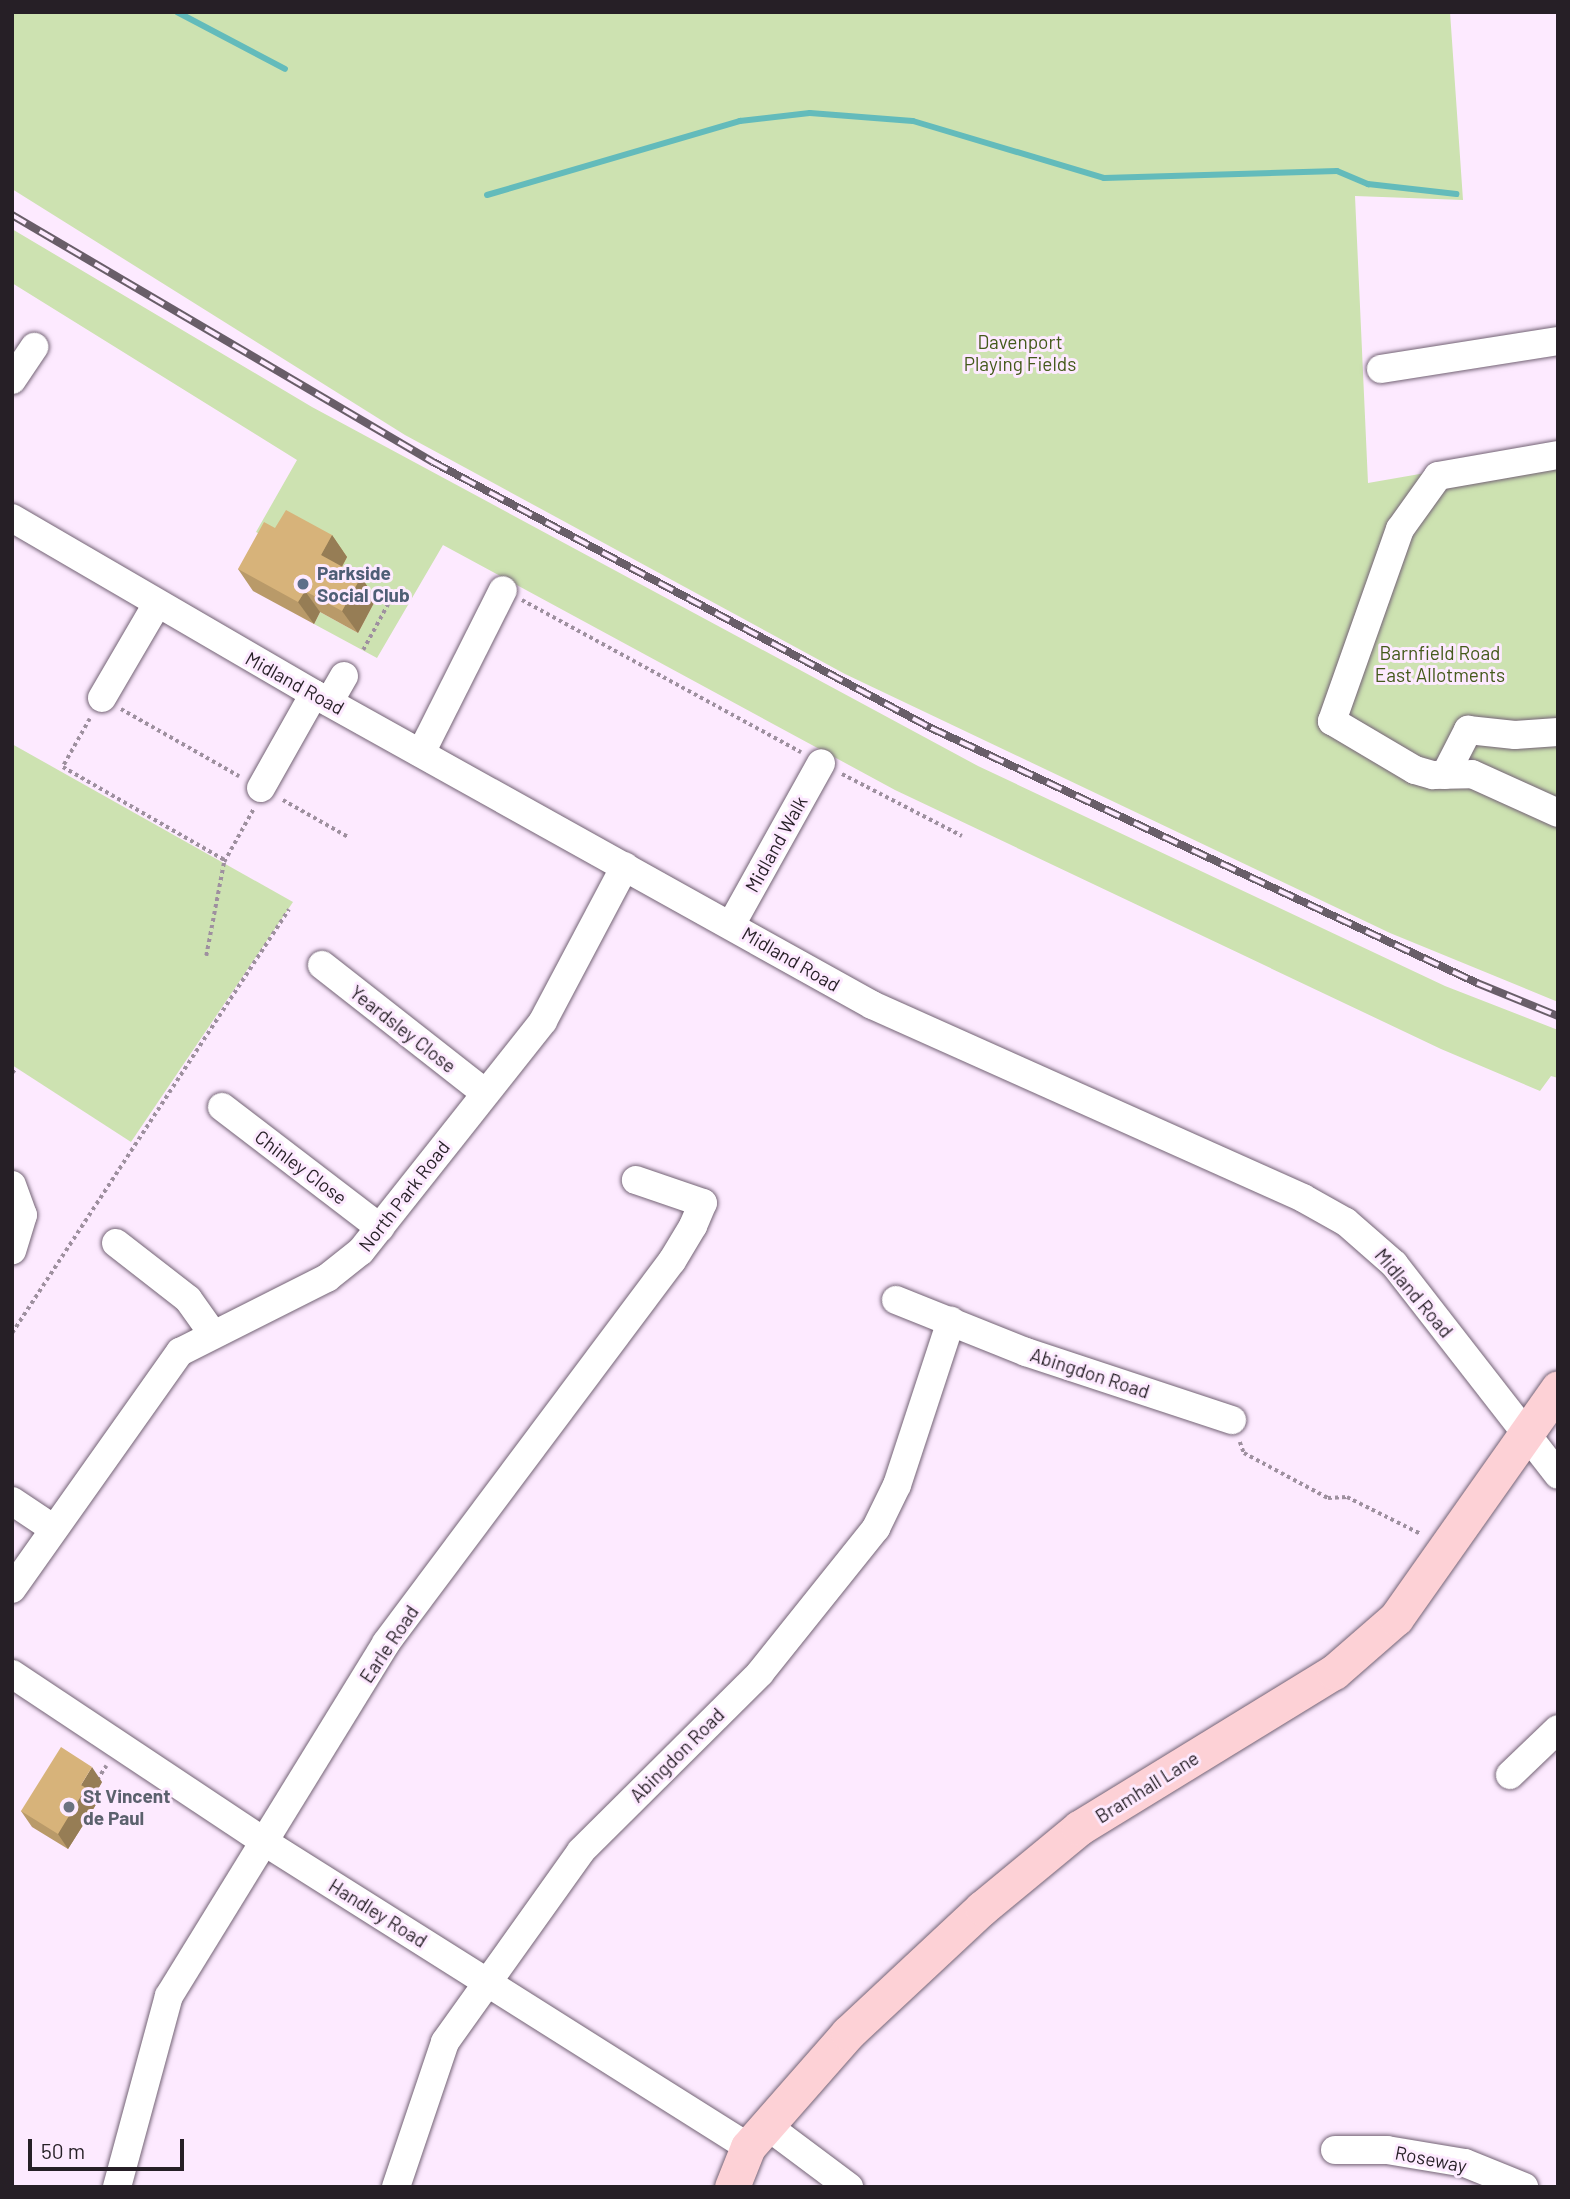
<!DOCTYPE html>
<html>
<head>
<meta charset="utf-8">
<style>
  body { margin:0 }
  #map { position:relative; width:1570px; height:2199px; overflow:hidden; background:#fdeaff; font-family:Barlow,sans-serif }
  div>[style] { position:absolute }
  .green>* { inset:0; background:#cde2b1 }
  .stream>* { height:6px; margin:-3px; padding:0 3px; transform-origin:3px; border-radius:3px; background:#63bbbb }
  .path>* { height:3.5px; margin-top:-1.75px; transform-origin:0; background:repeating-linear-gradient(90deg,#9e909f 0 3.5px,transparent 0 7px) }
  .roads { filter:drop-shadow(0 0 2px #736375) drop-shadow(0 0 2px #736375) }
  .minor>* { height:28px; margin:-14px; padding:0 14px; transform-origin:14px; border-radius:14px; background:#fff }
  .major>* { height:35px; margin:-17.5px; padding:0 17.5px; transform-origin:17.5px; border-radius:17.5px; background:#fdd1d6 }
  .rail>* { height:8px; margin-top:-4px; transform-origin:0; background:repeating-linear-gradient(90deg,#fdeaff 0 16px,#695e69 0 32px); box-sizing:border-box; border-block:2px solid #695e69 }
  .wall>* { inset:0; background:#b99a69 }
  .shaded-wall>* { inset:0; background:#967d55 }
  .building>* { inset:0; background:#d7b37a }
  .dots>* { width:19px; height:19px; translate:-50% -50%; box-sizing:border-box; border:4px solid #fdeaff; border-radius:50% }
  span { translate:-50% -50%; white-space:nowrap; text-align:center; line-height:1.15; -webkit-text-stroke:6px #fdeaff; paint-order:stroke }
  .park-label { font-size:19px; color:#445a1b }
  .service-label { font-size:19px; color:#4e5e75; font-weight:700 }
  .left { translate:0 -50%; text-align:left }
  .street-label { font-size:19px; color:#261f26 }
  .worship-label { font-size:19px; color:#5b616d; font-weight:700 }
  .frame { position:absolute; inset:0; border:14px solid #261f26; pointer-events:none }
  .scale { position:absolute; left:28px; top:2139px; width:156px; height:32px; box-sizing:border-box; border:4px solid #261f26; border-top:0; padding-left:9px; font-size:21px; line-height:24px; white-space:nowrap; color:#261f26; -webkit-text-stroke:5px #fdeaff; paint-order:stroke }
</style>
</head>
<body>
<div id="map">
  <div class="green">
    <div style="clip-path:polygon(12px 12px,1450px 12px,1463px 200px,1355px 196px,1368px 483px,1558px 450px,1558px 1002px,1390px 933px,845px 674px,405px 435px,12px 189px)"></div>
    <div style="clip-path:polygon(12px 229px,312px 407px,978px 766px,1445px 986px,1558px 1030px,1558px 1078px,1551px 1076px,1540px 1091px,1441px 1049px,895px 790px,443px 545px,377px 658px,314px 624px,320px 612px,358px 633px,376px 599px,256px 532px,297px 460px,12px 283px)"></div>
    <div style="clip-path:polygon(12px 744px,293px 902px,131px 1142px,12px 1065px)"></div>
  </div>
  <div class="stream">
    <div style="left:177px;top:12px;width:122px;rotate:27.8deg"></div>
    <div style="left:487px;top:195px;width:264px;rotate:-16.3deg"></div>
    <div style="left:740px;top:121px;width:70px;rotate:-6.5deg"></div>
    <div style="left:810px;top:113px;width:103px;rotate:4.4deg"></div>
    <div style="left:913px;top:121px;width:199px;rotate:16.6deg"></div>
    <div style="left:1104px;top:178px;width:233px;rotate:-1.7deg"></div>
    <div style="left:1337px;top:171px;width:34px;rotate:23deg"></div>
    <div style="left:1368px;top:184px;width:89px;rotate:6.5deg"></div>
  </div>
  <div class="path">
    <div style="left:522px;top:600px;width:318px;rotate:28.6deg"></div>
    <div style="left:363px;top:650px;width:52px;rotate:-61.5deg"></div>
    <div style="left:121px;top:709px;width:136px;rotate:29.6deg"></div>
    <div style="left:90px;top:719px;width:55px;rotate:119.4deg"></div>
    <div style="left:63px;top:767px;width:187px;rotate:29.9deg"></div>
    <div style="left:842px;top:774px;width:135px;rotate:27.3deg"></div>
    <div style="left:283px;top:800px;width:75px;rotate:29.6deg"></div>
    <div style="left:206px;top:956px;width:96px;rotate:-79.2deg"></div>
    <div style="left:224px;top:862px;width:60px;rotate:-60.9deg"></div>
    <div style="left:12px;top:1073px;width:6px;rotate:-51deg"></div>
    <div style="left:12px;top:1333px;width:506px;rotate:-56.84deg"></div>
    <div style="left:1240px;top:1442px;width:12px;rotate:70deg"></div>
    <div style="left:1244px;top:1453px;width:95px;rotate:28.2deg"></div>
    <div style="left:1328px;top:1498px;width:19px;rotate:-3deg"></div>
    <div style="left:1347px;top:1497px;width:83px;rotate:26.6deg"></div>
    <div style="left:97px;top:1780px;width:17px;rotate:-57deg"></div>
  </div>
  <div class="roads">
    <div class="minor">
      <div style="left:1381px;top:369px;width:179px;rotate:-9deg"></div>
      <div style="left:12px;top:380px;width:40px;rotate:-56deg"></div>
      <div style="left:1558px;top:455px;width:122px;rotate:170.1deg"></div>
      <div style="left:1438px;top:476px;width:65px;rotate:125.6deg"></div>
      <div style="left:1400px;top:529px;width:204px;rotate:109.5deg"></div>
      <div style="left:1332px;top:721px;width:96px;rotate:30.6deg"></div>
      <div style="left:1415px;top:770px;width:19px;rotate:16deg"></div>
      <div style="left:1433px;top:775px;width:39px;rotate:-1deg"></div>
      <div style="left:1472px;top:774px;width:94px;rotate:24.4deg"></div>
      <div style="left:12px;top:518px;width:350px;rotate:30.2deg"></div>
      <div style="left:314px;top:694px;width:639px;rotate:29.13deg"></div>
      <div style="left:872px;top:1005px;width:472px;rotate:24.1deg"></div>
      <div style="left:1303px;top:1198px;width:49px;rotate:29.2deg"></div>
      <div style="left:1346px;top:1222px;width:64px;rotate:41.2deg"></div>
      <div style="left:1394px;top:1264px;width:267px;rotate:52.1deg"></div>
      <div style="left:102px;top:698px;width:109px;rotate:-59.7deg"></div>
      <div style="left:329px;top:702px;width:30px;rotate:-60deg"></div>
      <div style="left:421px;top:753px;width:182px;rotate:-63.3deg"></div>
      <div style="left:1445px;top:775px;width:51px;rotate:-62.9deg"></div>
      <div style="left:1468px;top:730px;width:47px;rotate:6.1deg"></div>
      <div style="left:1515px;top:735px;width:43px;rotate:-4deg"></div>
      <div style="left:261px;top:788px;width:108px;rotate:-60.6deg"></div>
      <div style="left:731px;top:925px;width:185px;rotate:-60.9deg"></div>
      <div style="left:322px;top:965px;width:207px;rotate:38.1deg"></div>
      <div style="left:222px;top:1107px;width:199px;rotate:37.4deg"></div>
      <div style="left:12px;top:1185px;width:32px;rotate:70deg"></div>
      <div style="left:23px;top:1215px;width:37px;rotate:107deg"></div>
      <div style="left:116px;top:1243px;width:91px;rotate:37.9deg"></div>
      <div style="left:188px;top:1299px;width:43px;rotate:54.5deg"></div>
      <div style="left:896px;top:1300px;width:140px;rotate:21.8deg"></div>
      <div style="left:1026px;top:1352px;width:217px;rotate:18.3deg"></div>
      <div style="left:12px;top:1501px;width:50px;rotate:33.7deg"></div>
      <div style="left:12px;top:1589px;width:291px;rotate:-54.7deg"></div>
      <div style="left:180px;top:1352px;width:165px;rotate:-26.7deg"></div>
      <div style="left:327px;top:1278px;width:43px;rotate:-38.5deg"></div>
      <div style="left:361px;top:1251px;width:293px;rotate:-51.6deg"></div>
      <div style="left:543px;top:1021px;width:175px;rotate:-62.1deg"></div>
      <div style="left:12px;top:1674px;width:301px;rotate:33.6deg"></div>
      <div style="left:263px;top:1841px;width:573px;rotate:32.25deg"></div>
      <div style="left:1510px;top:1775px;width:66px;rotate:-43.8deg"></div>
      <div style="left:766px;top:2125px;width:104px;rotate:36.8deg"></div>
      <div style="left:1335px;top:2150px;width:52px"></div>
      <div style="left:1387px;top:2150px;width:79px;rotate:9.5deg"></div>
      <div style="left:1465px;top:2163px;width:64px;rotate:22.1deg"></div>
      <div style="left:117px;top:2187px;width:198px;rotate:-74.8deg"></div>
      <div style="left:169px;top:1996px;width:414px;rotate:-58.4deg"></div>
      <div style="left:386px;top:1643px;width:477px;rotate:-53.2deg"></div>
      <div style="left:672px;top:1261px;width:41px;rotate:-59deg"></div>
      <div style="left:693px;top:1226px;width:25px;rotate:-67deg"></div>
      <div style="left:703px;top:1203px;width:71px;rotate:-161.1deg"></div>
      <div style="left:396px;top:2187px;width:153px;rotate:-71.3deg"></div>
      <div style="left:445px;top:2042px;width:234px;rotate:-54.5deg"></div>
      <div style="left:581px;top:1851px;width:252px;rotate:-44.8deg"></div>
      <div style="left:760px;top:1673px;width:186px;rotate:-51.3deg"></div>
      <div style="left:876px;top:1528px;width:48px;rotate:-64deg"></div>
      <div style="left:897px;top:1485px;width:173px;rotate:-71.8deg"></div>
    </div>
    <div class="major">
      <div style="left:732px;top:2187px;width:43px;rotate:-68.2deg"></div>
      <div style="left:748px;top:2147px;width:152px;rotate:-48.7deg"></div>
      <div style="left:848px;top:2033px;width:183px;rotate:-43deg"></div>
      <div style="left:982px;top:1908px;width:126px;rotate:-39.5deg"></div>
      <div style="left:1079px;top:1828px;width:299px;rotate:-31.5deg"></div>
      <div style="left:1334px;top:1672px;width:82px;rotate:-41.1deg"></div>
      <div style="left:1396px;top:1618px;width:281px;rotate:-54.8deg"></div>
    </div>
  </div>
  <div class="rail">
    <div style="left:12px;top:215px;width:488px;rotate:30.4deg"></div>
    <div style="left:433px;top:462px;width:565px;rotate:28.11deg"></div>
    <div style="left:931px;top:728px;width:603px;rotate:25.03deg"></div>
    <div style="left:1477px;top:983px;width:87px;rotate:22.2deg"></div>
  </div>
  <div class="wall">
    <div style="clip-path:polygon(332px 535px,347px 557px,342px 567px,361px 577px,376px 599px,358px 633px,320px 612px,314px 624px,253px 591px,238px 569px)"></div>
    <div style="clip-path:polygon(102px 1782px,93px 1798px,97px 1803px,68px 1849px,32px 1827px,21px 1811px)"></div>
  </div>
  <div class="shaded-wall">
    <div style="clip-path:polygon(332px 535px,347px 557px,336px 577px,321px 555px)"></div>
    <div style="clip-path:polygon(361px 577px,376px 599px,358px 633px,342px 611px)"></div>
    <div style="clip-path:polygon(305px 591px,320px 612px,314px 624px,298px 602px)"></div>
    <div style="clip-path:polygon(92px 1767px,102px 1782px,93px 1798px,97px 1803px,68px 1849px,58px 1834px,81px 1785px)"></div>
  </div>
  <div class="building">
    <div style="clip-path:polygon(286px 510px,332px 535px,321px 555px,361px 577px,342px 611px,305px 591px,298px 602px,238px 569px,264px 522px,275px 528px)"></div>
    <div style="clip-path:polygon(61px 1747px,92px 1767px,81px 1785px,86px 1788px,58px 1834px,21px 1811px)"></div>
  </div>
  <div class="dots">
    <div style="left:303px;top:584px;background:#5c6f8a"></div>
    <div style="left:69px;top:1807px;background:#6b7280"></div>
  </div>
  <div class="park-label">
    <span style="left:1020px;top:353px">Davenport<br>Playing Fields</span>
    <span style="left:1440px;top:664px">Barnfield Road<br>East Allotments</span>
  </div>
  <div class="service-label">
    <span class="left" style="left:317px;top:584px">Parkside<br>Social Club</span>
  </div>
  <div class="street-label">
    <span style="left:295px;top:683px;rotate:29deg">Midland Road</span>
    <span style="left:776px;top:844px;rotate:-61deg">Midland Walk</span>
    <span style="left:791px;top:959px;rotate:30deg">Midland Road</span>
    <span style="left:403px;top:1029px;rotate:38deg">Yeardsley Close</span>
    <span style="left:301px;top:1167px;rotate:37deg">Chinley Close</span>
    <span style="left:404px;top:1196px;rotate:-52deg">North Park Road</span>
    <span style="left:1414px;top:1293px;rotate:50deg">Midland Road</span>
    <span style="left:1090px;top:1373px;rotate:18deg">Abingdon Road</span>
    <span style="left:389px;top:1644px;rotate:-56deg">Earle Road</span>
    <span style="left:677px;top:1755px;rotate:-45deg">Abingdon Road</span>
    <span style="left:1147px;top:1787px;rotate:-32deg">Bramhall Lane</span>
    <span style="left:378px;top:1913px;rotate:32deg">Handley Road</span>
    <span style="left:1431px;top:2159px;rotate:11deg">Roseway</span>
  </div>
  <div class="worship-label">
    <span class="left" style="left:83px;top:1807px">St Vincent<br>de Paul</span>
  </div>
  <div class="frame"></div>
  <div class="scale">50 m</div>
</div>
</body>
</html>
